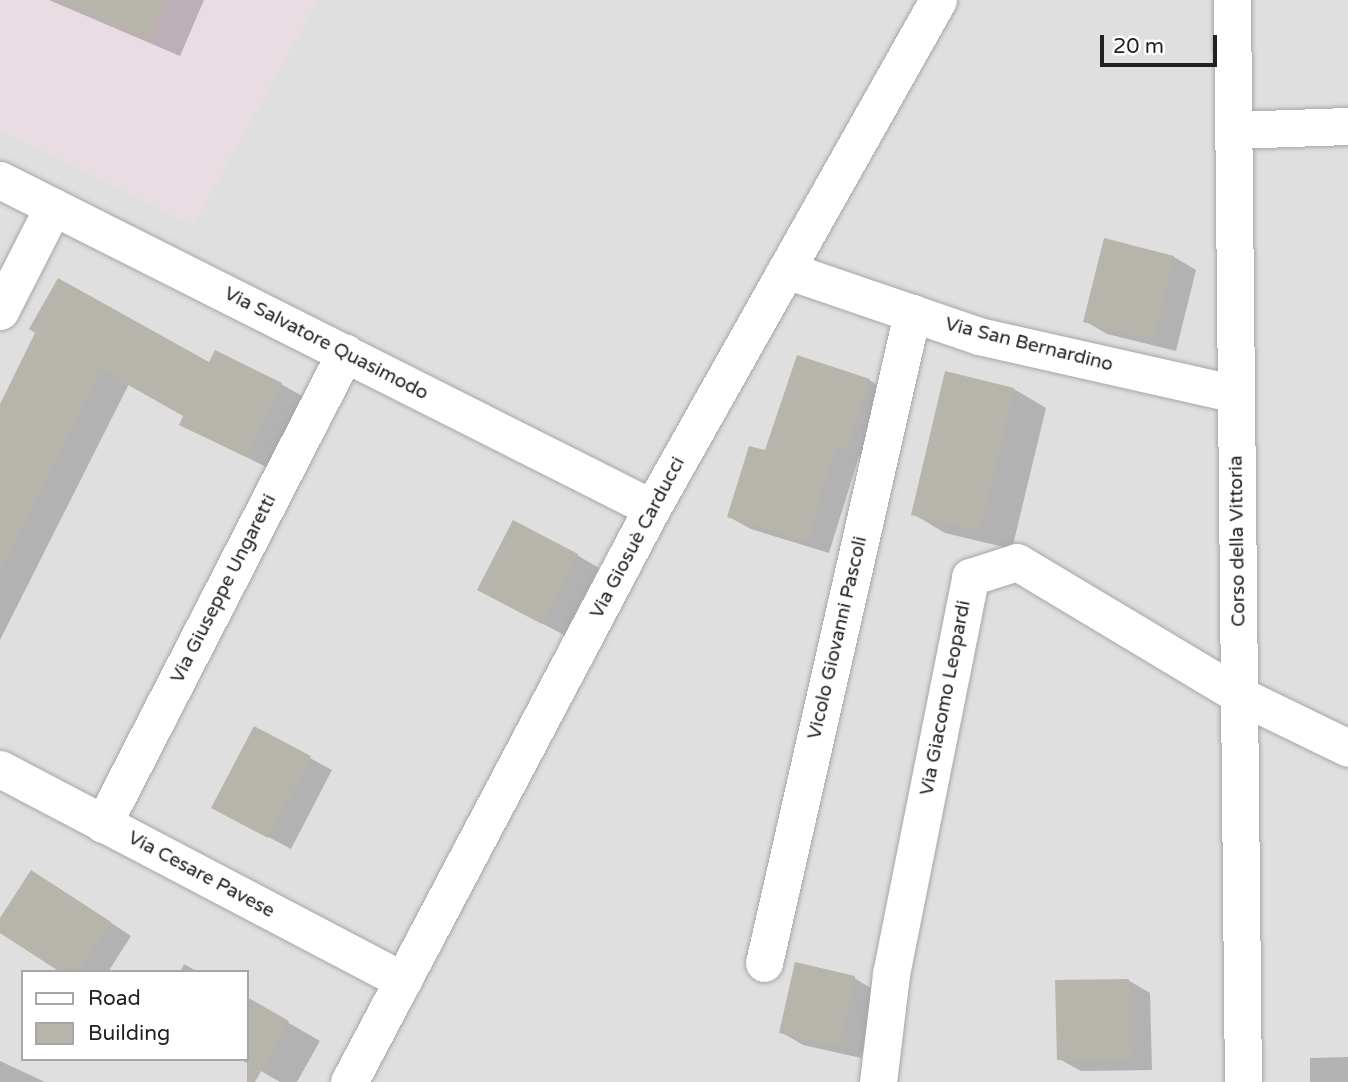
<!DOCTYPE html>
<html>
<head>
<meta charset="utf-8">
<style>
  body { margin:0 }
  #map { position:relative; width:1348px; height:1082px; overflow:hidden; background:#f1f1e9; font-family:"Varela Round",sans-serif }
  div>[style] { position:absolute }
  .residential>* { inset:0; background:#e0dfdf }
  .industrial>* { inset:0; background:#eadce3 }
  .shadow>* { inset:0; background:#0003 }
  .building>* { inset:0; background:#b7b4ac }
  .roads { filter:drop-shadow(0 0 2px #a6a6a6) drop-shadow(0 0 2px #a6a6a6) }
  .minor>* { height:37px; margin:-18.5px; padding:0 18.5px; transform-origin:18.5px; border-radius:18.5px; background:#fff }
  span { translate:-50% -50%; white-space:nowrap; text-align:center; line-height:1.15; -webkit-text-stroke:6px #fff; paint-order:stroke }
  .street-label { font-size:19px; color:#222 }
  .legend { position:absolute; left:21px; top:970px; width:228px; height:91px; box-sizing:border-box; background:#fff; border:2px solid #a7a7a7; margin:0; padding:9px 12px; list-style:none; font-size:21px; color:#222 }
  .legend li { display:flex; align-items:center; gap:14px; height:35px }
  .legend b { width:35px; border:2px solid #a7a7a7 }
  .scale { position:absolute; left:1100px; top:35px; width:117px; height:32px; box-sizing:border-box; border:4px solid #222; border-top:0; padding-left:9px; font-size:21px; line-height:24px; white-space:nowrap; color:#222; -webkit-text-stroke:5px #fff; paint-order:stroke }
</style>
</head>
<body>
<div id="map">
  <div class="residential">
    <div style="clip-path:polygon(evenodd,317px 0,1348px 0,1348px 1082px,0 1082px,0 129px,193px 224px,317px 0,23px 972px,247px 972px,247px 1059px,23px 1059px,23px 972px)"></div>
  </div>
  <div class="industrial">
    <div style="clip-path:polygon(0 0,317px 0,193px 224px,0 129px)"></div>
  </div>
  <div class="shadow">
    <div style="clip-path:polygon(49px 0,204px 0,180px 56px)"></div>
    <div style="clip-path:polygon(1174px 257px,1196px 270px,1176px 351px,1107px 334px,1085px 321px)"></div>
    <div style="clip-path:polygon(38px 332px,210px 365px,281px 384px,309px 400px,274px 471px,181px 424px,185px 416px,129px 384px,0 640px,0 407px)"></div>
    <div style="clip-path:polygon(869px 380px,891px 393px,869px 460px,859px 456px,829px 553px,751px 529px,729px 517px,766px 453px)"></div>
    <div style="clip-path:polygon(1014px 389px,1046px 408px,1012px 549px,945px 533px,913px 514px)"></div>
    <div style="clip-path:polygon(577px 555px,599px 568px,564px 635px,501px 602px)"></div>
    <div style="clip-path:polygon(255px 728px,332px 770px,291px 849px,235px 819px)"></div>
    <div style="clip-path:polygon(54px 885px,131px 936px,108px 972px,63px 972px,0 931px,0 922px)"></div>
    <div style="clip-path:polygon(184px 964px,198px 972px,180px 972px)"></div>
    <div style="clip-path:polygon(854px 978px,876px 991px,861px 1058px,803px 1045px,781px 1032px)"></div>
    <div style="clip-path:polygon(1128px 980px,1150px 993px,1152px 1070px,1081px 1071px,1059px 1059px)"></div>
    <div style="clip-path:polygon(247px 999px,320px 1041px,297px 1082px,280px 1082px,240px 1059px,247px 1059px)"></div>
    <div style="clip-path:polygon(1348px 1057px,1348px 1082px,1310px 1082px,1310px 1058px)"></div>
    <div style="clip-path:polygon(0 1061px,45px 1082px,0 1082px)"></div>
  </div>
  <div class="building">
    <div style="clip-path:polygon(56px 0,165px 0,148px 39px)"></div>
    <div style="clip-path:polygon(1104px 238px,1174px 256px,1154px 340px,1083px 322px)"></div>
    <div style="clip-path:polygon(58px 278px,209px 362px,215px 350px,282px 383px,246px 457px,179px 425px,183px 416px,100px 369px,0 570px,0 404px,35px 333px,29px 329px)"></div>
    <div style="clip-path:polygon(797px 355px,870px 379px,847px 448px,836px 445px,807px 542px,727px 517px,749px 446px,765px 450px)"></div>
    <div style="clip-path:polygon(945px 371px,1014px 388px,980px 532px,911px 515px)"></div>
    <div style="clip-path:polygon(513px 520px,578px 554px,542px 624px,477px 590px)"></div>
    <div style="clip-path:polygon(254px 726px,311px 756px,268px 838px,211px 808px)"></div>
    <div style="clip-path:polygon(31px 870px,111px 922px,78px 972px,60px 972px,0 933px,0 918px)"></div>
    <div style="clip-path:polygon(795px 962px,855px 976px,839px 1047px,779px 1033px)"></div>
    <div style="clip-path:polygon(1129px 979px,1130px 1059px,1057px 1060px,1055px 980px)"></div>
    <div style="clip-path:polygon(247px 997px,289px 1021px,255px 1082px,247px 1082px)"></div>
  </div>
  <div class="roads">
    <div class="minor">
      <div style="left:1232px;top:0;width:1082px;rotate:89.42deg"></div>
      <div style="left:1233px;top:130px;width:115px;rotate:-2deg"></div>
      <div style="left:0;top:180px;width:730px;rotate:26.71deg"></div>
      <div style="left:786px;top:270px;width:204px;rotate:18.9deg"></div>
      <div style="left:979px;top:336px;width:263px;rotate:12.7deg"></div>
      <div style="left:0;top:311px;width:117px;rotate:-63deg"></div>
      <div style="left:0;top:769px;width:455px;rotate:27.7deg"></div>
      <div style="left:103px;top:824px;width:530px;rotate:-62.81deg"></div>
      <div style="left:764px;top:963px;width:667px;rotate:-77.17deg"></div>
      <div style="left:349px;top:1082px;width:649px;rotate:-62.17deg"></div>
      <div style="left:652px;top:508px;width:583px;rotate:-60.62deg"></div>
      <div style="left:878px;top:1082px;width:109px;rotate:-83.1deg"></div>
      <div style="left:891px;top:974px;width:405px;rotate:-78.7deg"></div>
      <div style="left:970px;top:577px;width:49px;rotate:-17.7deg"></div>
      <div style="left:1017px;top:562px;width:259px;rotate:30.9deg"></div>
      <div style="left:1239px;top:695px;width:121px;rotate:25.9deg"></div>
    </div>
  </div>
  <div class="street-label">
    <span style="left:326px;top:344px;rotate:27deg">Via Salvatore Quasimodo</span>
    <span style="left:1029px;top:345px;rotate:14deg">Via San Bernardino</span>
    <span style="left:638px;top:538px;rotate:-62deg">Via Giosuè Carducci</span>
    <span style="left:1238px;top:541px;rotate:-91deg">Corso della Vittoria</span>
    <span style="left:224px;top:589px;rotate:-63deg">Via Giuseppe Ungaretti</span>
    <span style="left:838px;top:638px;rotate:-77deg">Vicolo Giovanni Pascoli</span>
    <span style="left:946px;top:698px;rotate:-79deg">Via Giacomo Leopardi</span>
    <span style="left:201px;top:875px;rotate:28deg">Via Cesare Pavese</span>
  </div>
  <ul class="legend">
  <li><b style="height:9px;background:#fff"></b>Road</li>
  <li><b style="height:19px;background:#b7b4ac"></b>Building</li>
  </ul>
  <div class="scale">20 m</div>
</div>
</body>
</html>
